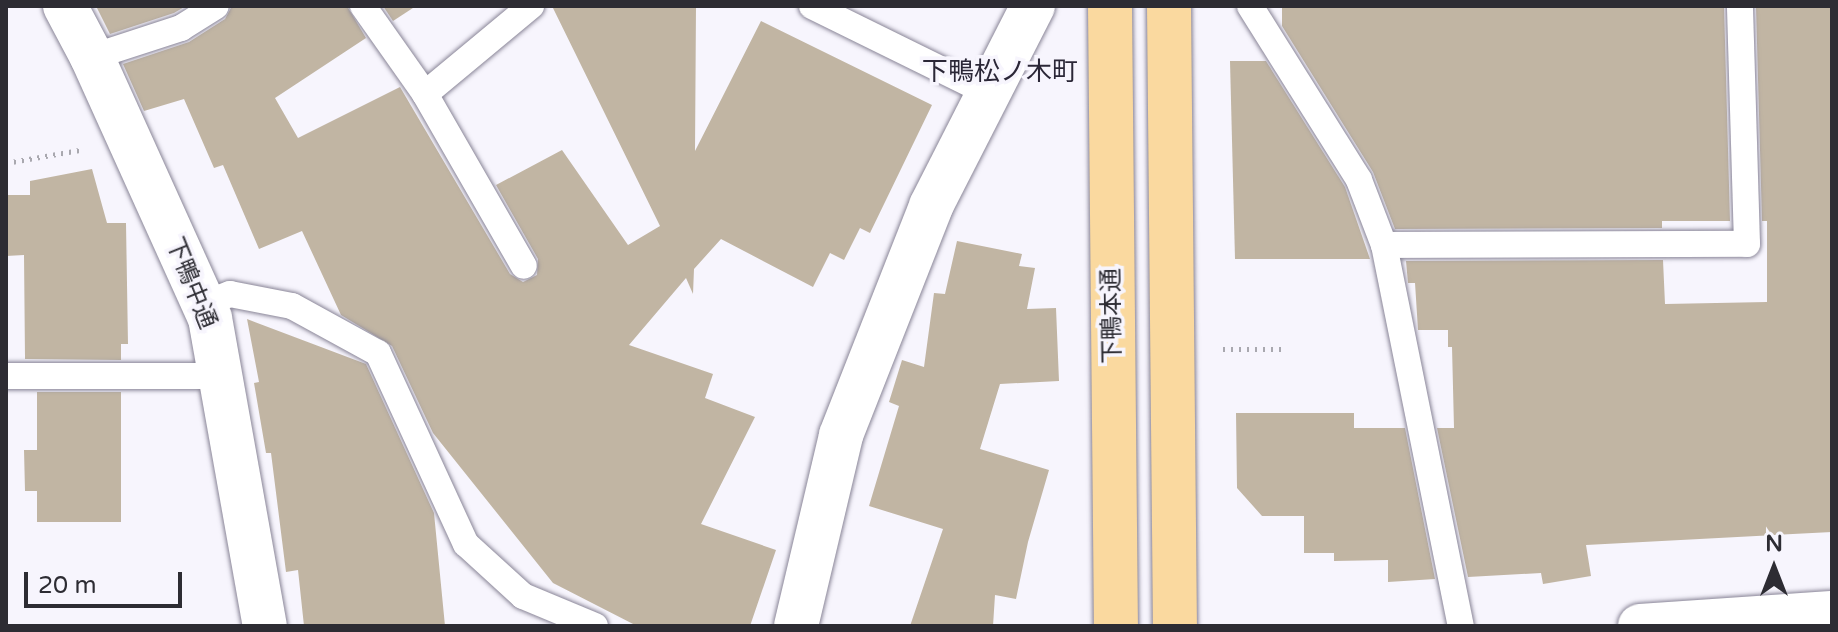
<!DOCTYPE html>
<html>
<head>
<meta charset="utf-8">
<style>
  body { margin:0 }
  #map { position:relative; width:1838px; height:632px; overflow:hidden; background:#f7f5fd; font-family:"Varela Round","Noto Sans JP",sans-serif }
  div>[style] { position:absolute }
  .building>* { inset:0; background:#c1b5a3 }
  .path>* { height:5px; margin-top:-2.5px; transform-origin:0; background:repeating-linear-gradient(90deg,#a9a8af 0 2px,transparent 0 8px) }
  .roads { filter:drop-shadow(0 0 2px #898597) drop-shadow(0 0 2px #898597) }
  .service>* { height:26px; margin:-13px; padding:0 13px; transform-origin:13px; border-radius:13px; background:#fff }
  .minor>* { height:44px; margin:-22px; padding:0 22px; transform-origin:22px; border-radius:22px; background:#fff }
  .primary>* { height:44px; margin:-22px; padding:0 22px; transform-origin:22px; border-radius:22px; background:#fad99f }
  span { translate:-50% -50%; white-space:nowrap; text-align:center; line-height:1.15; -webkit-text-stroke:7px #f7f5fd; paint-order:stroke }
  .street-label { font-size:24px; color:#2d2c33 }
  .neighbourhood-label { font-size:26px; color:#2b2737 }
  .frame { position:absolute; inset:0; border:8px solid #2d2c33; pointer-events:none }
  .north { position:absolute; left:1734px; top:528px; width:80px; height:80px; -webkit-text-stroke:6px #f7f5fd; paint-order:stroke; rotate:0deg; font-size:22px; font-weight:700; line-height:32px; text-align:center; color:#2d2c33 }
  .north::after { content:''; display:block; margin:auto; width:28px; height:36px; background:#2d2c33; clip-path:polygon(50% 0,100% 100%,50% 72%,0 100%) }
  .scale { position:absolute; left:24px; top:572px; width:158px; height:36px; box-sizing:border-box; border:4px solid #2d2c33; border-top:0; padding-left:10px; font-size:24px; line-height:28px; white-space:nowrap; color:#2d2c33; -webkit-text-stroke:6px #f7f5fd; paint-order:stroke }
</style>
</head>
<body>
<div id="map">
  <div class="building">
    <div style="clip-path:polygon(96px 6px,186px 6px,174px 13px,110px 34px)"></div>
    <div style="clip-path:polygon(232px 6px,347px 6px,366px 38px,275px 98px,298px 138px,400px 87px,510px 274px,523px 282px,537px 275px,538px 259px,496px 185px,562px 150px,628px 245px,660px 226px,552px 6px,696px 6px,695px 151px,761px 21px,932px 105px,870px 233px,860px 228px,844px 260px,830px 253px,813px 287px,721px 239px,694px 269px,693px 294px,686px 278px,629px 345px,713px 374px,705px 398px,755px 417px,701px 524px,776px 550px,750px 626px,637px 626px,553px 583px,433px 433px,392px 346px,341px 315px,302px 231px,259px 249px,223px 165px,214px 168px,184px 99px,144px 111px,123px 64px,189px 42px,225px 19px)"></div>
    <div style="clip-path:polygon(383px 6px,416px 6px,393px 21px)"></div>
    <div style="clip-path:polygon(1282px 6px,1724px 6px,1730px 221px,1662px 221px,1662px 228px,1395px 229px,1373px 172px,1282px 26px)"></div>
    <div style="clip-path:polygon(1756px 7px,1832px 7px,1832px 532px,1586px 545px,1591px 576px,1543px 584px,1541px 573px,1468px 577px,1437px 428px,1454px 428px,1452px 347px,1448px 347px,1448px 330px,1418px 330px,1415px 283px,1408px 283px,1406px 261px,1663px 260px,1665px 304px,1767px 302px,1767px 221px,1762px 221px)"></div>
    <div style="clip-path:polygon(1230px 61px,1266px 61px,1345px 187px,1370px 259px,1235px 259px)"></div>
    <div style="clip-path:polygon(92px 169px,107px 223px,126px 223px,128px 344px,121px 344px,121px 360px,25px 359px,24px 255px,6px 256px,6px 195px,30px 195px,30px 181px)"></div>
    <div style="clip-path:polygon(957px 241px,1022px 254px,1019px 266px,1035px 268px,1027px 309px,1056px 308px,1059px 381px,1000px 384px,980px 449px,1049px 470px,1028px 542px,1016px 599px,995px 595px,993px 626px,910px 626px,943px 529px,869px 506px,899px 406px,889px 402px,902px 360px,924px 367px,934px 293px,945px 294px)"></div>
    <div style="clip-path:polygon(247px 319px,366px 364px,434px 513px,445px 626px,304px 626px,298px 570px,286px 572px,271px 453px,266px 453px,254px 383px,259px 382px)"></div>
    <div style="clip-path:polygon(37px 392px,121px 392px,121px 522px,37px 522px,37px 491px,25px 491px,24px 450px,37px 450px)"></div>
    <div style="clip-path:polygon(1236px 413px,1354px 413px,1354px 428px,1405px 428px,1435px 579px,1388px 582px,1388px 560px,1334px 561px,1334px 553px,1304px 553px,1304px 516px,1262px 516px,1237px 488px)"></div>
  </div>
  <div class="path">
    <div style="left:6px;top:163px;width:75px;rotate:-10deg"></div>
    <div style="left:1223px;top:349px;width:60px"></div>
  </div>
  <div class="roads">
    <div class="service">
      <div style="left:363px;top:6px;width:108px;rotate:54.8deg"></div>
      <div style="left:425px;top:94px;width:198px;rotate:60.1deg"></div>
      <div style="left:812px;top:6px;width:197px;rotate:26.2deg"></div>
      <div style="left:1250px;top:6px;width:205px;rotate:57.9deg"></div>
      <div style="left:1359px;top:180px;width:70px;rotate:69deg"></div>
      <div style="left:1384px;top:245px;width:389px;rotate:78.6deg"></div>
      <div style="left:92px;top:57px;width:94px;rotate:-18deg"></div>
      <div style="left:181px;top:28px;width:41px;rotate:-32.2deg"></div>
      <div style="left:425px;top:94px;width:138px;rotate:-39.7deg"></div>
      <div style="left:1384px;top:245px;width:363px;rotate:-0.2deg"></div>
      <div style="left:1747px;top:244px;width:238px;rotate:-91.7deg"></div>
      <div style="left:204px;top:304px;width:28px;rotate:-21deg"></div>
      <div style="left:230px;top:294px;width:63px;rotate:11deg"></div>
      <div style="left:292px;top:306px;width:98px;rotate:28.7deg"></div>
      <div style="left:378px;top:353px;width:210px;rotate:65.3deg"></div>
      <div style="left:466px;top:544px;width:77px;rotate:42.4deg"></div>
      <div style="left:523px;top:596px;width:78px;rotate:22.6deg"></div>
      <div style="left:6px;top:376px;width:215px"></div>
    </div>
    <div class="minor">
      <div style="left:65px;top:6px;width:58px;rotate:62.1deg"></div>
      <div style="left:92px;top:57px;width:286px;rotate:65.7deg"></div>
      <div style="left:210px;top:318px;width:313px;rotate:79.9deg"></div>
      <div style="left:796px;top:626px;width:196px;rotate:-76.7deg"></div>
      <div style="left:841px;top:435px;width:246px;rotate:-68.5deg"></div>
      <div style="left:931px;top:206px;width:225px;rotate:-63deg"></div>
      <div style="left:1640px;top:626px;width:192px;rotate:-3.9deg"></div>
    </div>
    <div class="primary">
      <div style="left:1110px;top:6px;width:620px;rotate:89.45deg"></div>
      <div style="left:1169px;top:6px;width:620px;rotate:89.45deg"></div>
    </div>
  </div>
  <div class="street-label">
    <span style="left:191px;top:283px;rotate:68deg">下鴨中通</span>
    <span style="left:1112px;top:316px;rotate:-91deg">下鴨本通</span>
  </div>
  <div class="neighbourhood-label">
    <span style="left:1000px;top:72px">下鴨松ノ木町</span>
  </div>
  <div class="frame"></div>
  <div class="north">N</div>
  <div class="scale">20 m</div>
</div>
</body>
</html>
